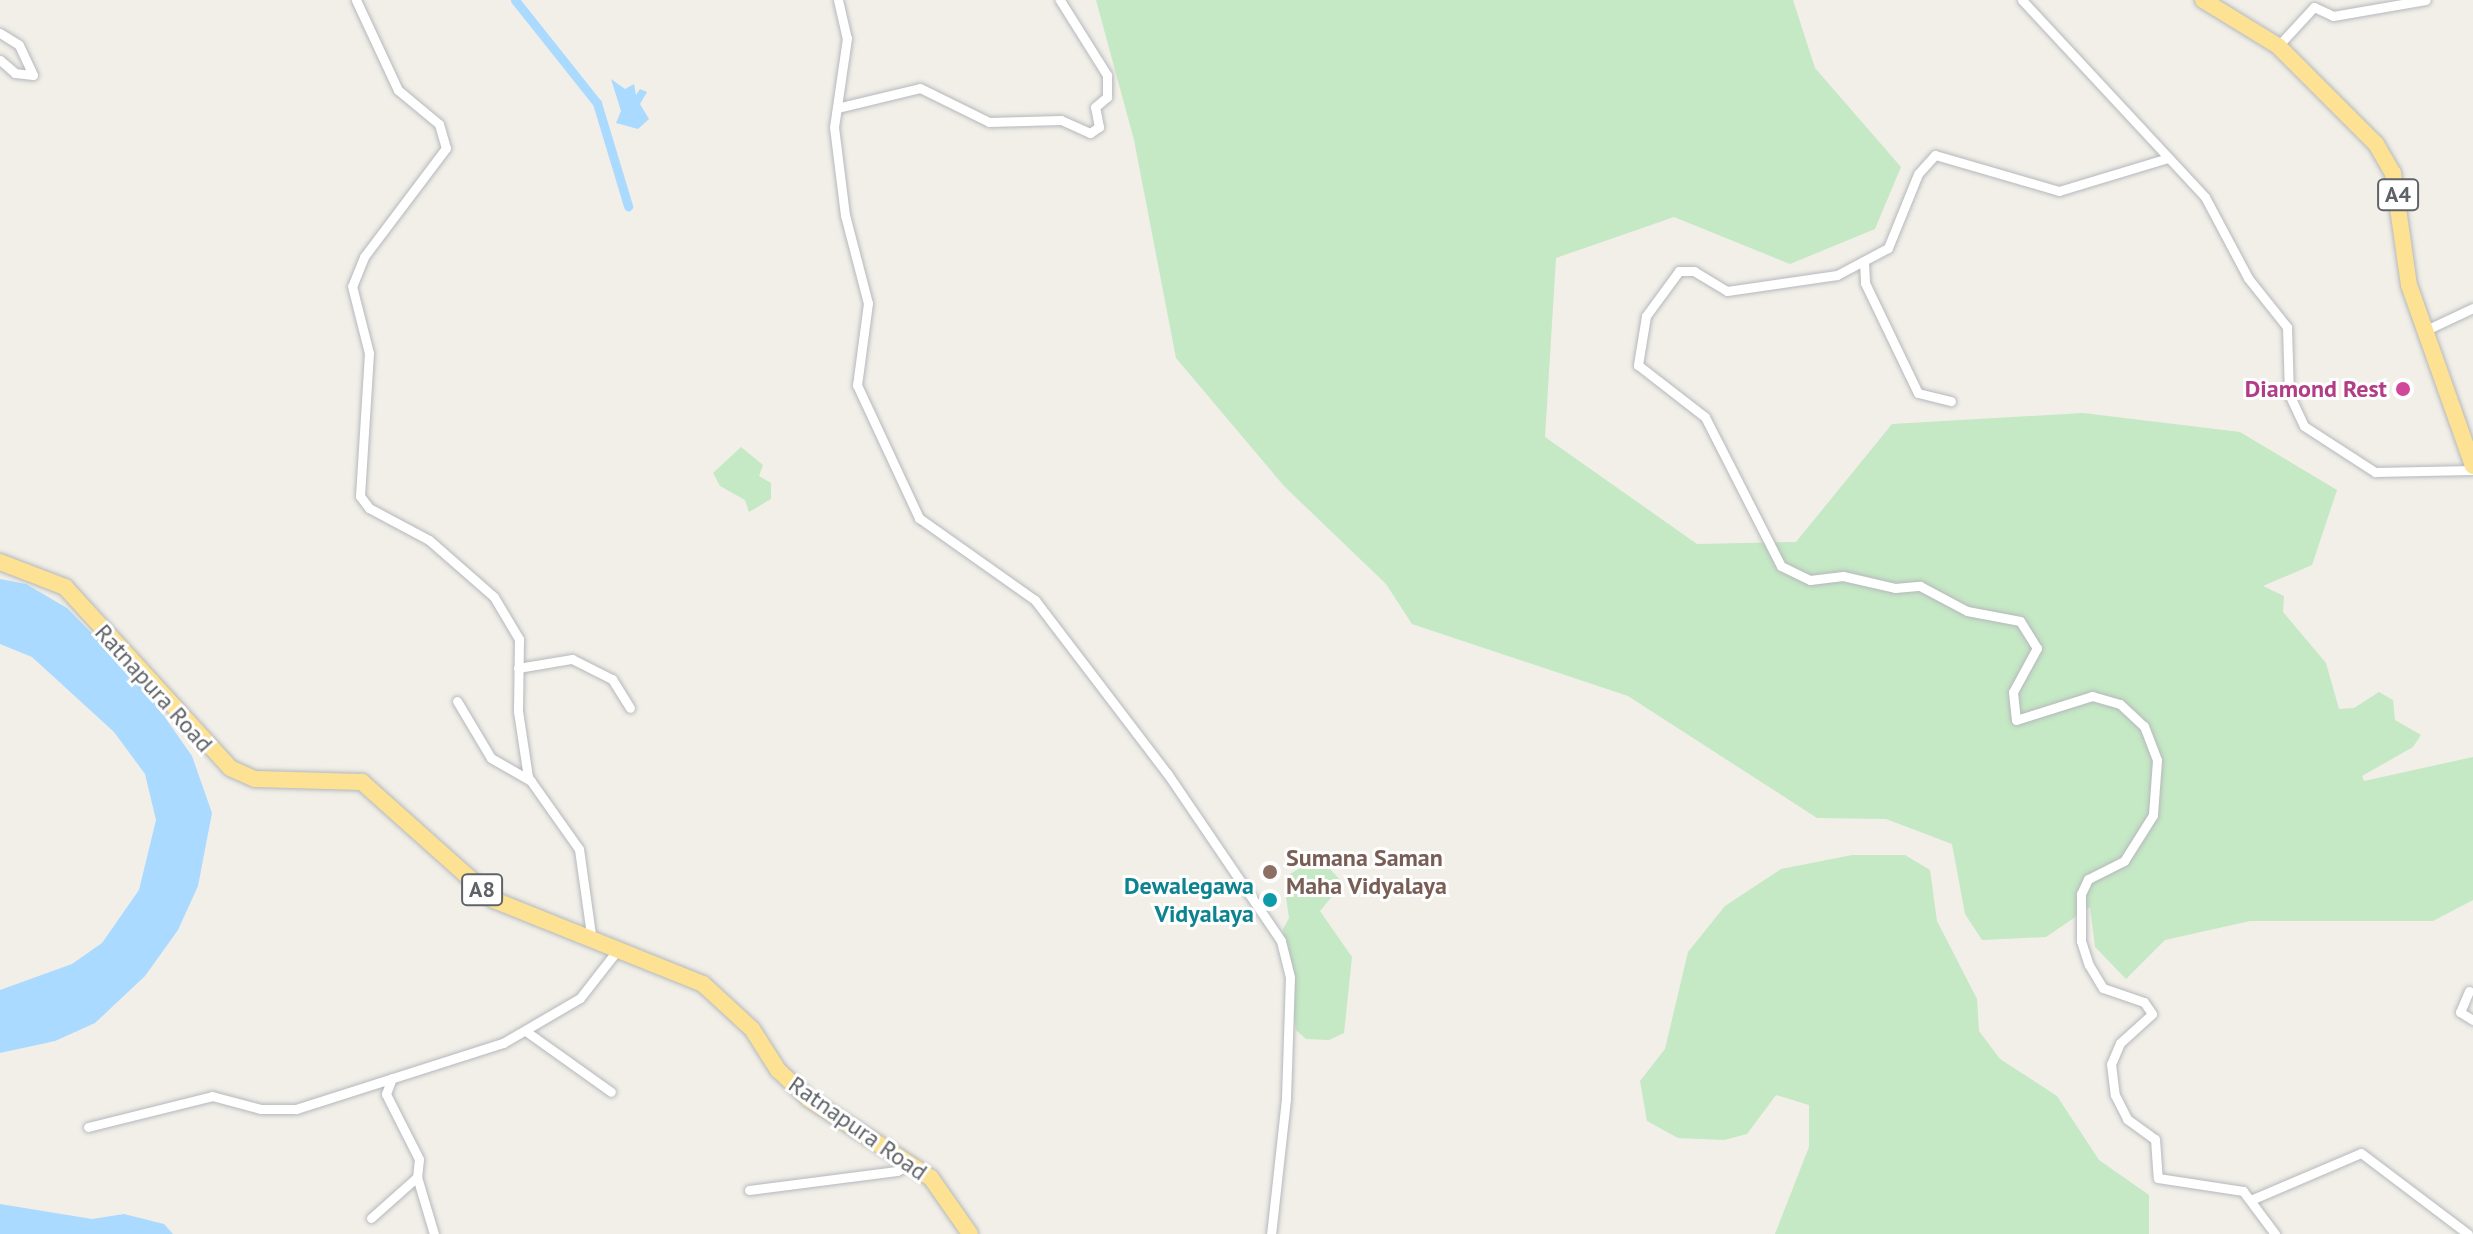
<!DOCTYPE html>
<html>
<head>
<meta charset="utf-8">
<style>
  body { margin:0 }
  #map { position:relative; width:2473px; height:1234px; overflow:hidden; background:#f1efe8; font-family:"PT Sans",sans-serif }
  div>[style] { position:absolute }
  .green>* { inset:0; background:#c5e8c5 }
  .water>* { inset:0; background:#aadaff }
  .canal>* { height:9px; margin:-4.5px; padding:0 4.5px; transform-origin:4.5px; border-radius:4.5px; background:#aadaff }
  .roads { filter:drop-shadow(0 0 2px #b5b8bc) drop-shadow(0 0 2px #b5b8bc) }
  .street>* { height:9px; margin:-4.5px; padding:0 4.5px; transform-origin:4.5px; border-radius:4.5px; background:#fff }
  .highway>* { height:16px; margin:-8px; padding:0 8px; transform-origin:8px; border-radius:8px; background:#fde293 }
  .dots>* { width:22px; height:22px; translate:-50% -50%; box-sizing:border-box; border:4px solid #fff; border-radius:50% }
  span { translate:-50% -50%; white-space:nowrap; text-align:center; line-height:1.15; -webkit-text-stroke:6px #fff; paint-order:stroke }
  .shield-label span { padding:2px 6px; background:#fff; border:2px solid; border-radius:6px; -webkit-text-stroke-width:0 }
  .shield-label { font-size:22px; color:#5f6368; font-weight:700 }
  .hotel-label { font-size:24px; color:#b23c85; font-weight:700 }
  .right { translate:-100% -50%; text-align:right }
  .street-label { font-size:24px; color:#5f6368 }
  .education-label { font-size:24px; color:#785e54; font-weight:700 }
  .left { translate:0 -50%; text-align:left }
  .culture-label { font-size:24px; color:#0d838f; font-weight:700 }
</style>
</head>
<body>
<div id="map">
  <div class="green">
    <div style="clip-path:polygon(1096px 0,1793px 0,1815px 68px,1901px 167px,1875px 229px,1790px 264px,1674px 217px,1556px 258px,1545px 437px,1697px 544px,1796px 542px,1892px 424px,2083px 413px,2240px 432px,2337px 490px,2312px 565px,2263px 586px,2284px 596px,2283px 612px,2326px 663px,2339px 709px,2354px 708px,2379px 692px,2393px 700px,2395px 720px,2421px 735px,2413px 747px,2362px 776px,2364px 781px,2473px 757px,2473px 900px,2433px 921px,2250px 921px,2165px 940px,2126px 979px,2095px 947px,2090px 907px,2046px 937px,1982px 940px,1965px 914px,1952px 844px,1886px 819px,1817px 818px,1628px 696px,1412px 624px,1386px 584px,1284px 486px,1176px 358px,1134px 140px)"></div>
    <div style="clip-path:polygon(741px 447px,763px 465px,759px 476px,771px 483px,771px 499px,749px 512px,745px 500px,720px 486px,713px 473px)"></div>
    <div style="clip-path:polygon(1852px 855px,1905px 855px,1930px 870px,1937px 921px,1977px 999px,1979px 1031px,2000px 1059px,2057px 1096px,2099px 1160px,2149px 1195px,2149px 1234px,1775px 1234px,1809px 1147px,1809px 1105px,1776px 1095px,1747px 1134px,1724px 1140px,1678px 1138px,1647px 1121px,1640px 1081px,1665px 1049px,1688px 952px,1725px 906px,1781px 869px)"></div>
    <div style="clip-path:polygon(1319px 857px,1343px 883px,1320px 911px,1352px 957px,1344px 1033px,1329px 1040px,1306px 1039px,1296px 1030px,1283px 929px,1289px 918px,1285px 890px,1290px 874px)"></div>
  </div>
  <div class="water">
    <div style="clip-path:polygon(611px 79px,625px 89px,634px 84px,636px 95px,640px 89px,647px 92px,640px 104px,649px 119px,638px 129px,616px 123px,621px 111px)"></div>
    <div style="clip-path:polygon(0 579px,26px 584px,67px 608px,143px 686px,192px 756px,212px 813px,198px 886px,178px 930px,145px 976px,95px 1023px,55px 1041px,0 1053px,0 990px,72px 964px,102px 943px,139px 890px,156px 820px,145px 774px,114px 732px,32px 657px,0 644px)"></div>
    <div style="clip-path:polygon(0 1204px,92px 1219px,124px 1214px,164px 1224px,173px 1234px,0 1234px)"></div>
  </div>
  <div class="canal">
    <div style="left:515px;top:0;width:132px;rotate:51.5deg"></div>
    <div style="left:597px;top:103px;width:108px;rotate:73.2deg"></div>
  </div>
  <div class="roads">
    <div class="street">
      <div style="left:356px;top:0;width:99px;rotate:65deg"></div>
      <div style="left:398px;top:90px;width:53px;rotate:39.7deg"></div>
      <div style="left:439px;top:124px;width:25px;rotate:74deg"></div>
      <div style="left:446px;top:148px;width:136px;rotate:127deg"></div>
      <div style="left:364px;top:257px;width:31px;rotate:112deg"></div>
      <div style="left:352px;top:286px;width:69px;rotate:75.8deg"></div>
      <div style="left:369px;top:353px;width:143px;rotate:93.6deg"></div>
      <div style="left:360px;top:496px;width:15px;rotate:53deg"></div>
      <div style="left:369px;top:508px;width:68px;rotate:28.1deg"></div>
      <div style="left:429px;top:540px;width:86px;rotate:41.2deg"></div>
      <div style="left:494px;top:597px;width:49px;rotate:59.2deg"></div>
      <div style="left:519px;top:639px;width:72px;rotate:90.8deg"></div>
      <div style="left:518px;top:711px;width:67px;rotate:81.4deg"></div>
      <div style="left:528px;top:777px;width:88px;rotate:54.7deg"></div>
      <div style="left:579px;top:849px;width:86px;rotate:82deg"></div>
      <div style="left:838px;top:0;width:39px;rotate:77deg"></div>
      <div style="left:847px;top:38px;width:90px;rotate:98.3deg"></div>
      <div style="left:834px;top:127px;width:89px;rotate:82.9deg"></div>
      <div style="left:845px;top:215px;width:91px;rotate:75.4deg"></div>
      <div style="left:868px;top:303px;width:83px;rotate:97.6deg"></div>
      <div style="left:857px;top:385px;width:147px;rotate:65deg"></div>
      <div style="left:919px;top:518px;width:142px;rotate:35.3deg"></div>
      <div style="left:1035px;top:600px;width:218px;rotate:52.7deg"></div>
      <div style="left:1167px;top:773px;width:203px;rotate:55.8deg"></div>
      <div style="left:1281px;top:941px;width:37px;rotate:76deg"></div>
      <div style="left:1290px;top:977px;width:122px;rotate:91.9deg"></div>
      <div style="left:1286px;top:1099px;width:136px;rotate:96.3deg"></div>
      <div style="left:2022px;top:0;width:269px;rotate:47.1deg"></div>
      <div style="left:2205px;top:197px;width:92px;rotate:62deg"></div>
      <div style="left:2248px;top:278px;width:63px;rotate:51.5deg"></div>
      <div style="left:2287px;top:327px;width:67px;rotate:88.3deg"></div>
      <div style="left:2289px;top:394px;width:35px;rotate:65deg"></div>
      <div style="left:2304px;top:426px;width:85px;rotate:32.9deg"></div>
      <div style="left:2375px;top:472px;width:98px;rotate:-1.2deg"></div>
      <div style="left:0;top:33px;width:22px;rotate:32deg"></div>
      <div style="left:19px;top:45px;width:33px;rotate:65deg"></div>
      <div style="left:33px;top:75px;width:18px;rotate:-174deg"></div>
      <div style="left:15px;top:73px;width:20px;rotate:-139deg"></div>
      <div style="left:2278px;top:46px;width:53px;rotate:-47.3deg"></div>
      <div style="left:2314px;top:7px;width:21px;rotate:25deg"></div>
      <div style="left:2333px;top:16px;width:94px;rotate:-9.8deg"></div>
      <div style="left:837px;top:108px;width:85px;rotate:-13.5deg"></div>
      <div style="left:920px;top:88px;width:77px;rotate:26.2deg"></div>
      <div style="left:989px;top:122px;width:72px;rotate:-1.6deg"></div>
      <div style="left:1061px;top:120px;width:32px;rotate:24deg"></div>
      <div style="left:1090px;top:133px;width:11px;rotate:-34deg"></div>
      <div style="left:1099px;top:127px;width:20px;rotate:-101deg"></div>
      <div style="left:1095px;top:107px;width:16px;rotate:-40deg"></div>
      <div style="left:1107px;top:97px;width:22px;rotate:-90deg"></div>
      <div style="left:1107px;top:75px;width:89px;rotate:-122.1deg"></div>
      <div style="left:2168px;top:158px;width:114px;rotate:163.2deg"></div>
      <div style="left:2059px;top:191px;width:129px;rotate:-163.8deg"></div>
      <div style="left:1935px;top:155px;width:25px;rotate:132deg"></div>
      <div style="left:1918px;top:174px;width:80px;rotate:112.1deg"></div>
      <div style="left:1888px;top:248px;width:58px;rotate:152.1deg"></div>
      <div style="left:1837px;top:275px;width:111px;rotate:171.7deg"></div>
      <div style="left:1727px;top:291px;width:39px;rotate:-149deg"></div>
      <div style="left:1694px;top:271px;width:15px;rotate:180deg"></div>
      <div style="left:1679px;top:271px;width:56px;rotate:126.3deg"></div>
      <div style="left:1646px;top:316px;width:50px;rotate:99.3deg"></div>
      <div style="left:1638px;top:365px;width:85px;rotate:37.8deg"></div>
      <div style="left:1705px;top:417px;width:167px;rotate:63deg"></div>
      <div style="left:1781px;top:566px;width:32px;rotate:26deg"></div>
      <div style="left:1810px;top:580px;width:33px;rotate:-7deg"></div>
      <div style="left:1843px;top:576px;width:53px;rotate:13deg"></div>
      <div style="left:1895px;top:588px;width:25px;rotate:-5deg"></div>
      <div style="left:1920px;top:586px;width:53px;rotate:28deg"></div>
      <div style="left:1967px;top:611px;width:54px;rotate:10.7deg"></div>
      <div style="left:2020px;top:621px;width:32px;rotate:58deg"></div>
      <div style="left:2037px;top:648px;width:50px;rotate:118.6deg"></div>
      <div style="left:2013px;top:692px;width:28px;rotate:84deg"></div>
      <div style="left:2016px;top:720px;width:80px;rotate:-17.5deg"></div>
      <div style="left:2092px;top:696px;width:29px;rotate:16deg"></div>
      <div style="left:2120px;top:704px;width:33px;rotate:43deg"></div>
      <div style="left:2144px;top:726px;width:36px;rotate:69deg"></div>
      <div style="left:2157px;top:760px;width:55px;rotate:94.2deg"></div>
      <div style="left:2153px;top:815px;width:54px;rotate:122.2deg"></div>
      <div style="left:2124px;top:861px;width:40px;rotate:153.4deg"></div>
      <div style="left:2088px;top:879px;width:17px;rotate:115deg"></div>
      <div style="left:2081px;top:894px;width:47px;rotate:90deg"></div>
      <div style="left:2081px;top:941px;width:25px;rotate:72deg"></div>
      <div style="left:2089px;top:965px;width:27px;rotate:59deg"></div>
      <div style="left:2103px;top:988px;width:43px;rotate:18.9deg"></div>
      <div style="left:2144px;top:1002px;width:14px;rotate:56deg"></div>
      <div style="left:2152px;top:1014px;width:43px;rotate:137.8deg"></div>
      <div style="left:2120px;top:1043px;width:23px;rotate:113deg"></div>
      <div style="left:2111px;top:1064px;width:31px;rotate:83deg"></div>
      <div style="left:2115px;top:1095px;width:27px;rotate:63deg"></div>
      <div style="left:2127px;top:1119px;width:34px;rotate:36deg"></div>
      <div style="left:2155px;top:1139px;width:39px;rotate:86deg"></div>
      <div style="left:2158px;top:1178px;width:86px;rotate:8.7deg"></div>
      <div style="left:2243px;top:1191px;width:54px;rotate:53.3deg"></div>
      <div style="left:1864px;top:262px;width:21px;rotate:87deg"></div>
      <div style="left:1865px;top:283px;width:122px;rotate:64.3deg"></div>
      <div style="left:1918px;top:393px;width:34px;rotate:14deg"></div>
      <div style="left:2424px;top:331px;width:54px;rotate:-25.1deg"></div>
      <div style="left:518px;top:668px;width:55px;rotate:-9.5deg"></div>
      <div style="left:572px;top:659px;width:45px;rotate:26.6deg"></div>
      <div style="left:612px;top:679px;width:34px;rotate:58deg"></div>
      <div style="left:457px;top:701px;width:66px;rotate:59.2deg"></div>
      <div style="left:491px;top:758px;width:46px;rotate:29.9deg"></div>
      <div style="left:2469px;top:991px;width:23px;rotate:113deg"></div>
      <div style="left:2460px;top:1012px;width:15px;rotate:32deg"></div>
      <div style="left:527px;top:1032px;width:103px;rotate:35.5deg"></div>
      <div style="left:392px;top:1078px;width:17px;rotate:111deg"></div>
      <div style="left:386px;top:1094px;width:73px;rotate:63.1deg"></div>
      <div style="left:419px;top:1159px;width:18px;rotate:96deg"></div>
      <div style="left:417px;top:1177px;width:59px;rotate:73.4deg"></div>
      <div style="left:88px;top:1127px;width:128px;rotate:-14deg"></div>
      <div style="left:212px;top:1096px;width:51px;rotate:14.9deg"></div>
      <div style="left:261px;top:1109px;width:35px"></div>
      <div style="left:296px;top:1109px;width:217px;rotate:-17.7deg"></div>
      <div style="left:503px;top:1043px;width:89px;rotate:-30.3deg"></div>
      <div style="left:580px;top:998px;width:63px;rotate:-52deg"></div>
      <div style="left:749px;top:1190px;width:149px;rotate:-7.3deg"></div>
      <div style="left:897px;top:1171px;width:15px;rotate:-28deg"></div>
      <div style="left:2253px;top:1199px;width:117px;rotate:-23.1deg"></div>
      <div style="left:2361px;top:1153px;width:134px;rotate:37.1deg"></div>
      <div style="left:371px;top:1218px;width:62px;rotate:-41.7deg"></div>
    </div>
    <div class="highway">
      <div style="left:2203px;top:0;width:88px;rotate:31.5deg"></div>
      <div style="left:2278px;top:46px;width:139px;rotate:45deg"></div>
      <div style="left:2376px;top:144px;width:34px;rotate:60deg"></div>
      <div style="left:2393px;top:173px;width:113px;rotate:81.9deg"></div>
      <div style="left:2409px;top:285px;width:192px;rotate:70.5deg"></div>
      <div style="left:0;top:562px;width:70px;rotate:21deg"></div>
      <div style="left:65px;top:587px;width:245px;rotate:47.6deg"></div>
      <div style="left:230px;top:768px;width:27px;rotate:24deg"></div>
      <div style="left:255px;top:779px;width:107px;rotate:1.6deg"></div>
      <div style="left:362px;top:782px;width:177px;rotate:41.8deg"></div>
      <div style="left:494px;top:900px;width:225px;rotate:21.9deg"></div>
      <div style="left:703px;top:984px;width:67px;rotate:42.6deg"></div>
      <div style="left:752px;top:1029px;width:49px;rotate:57.6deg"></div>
      <div style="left:778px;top:1070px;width:42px;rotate:43.1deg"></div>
      <div style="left:809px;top:1099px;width:145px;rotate:32.9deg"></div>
      <div style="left:931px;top:1178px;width:68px;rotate:55.1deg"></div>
    </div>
  </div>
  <div class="dots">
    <div style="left:2403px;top:389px;background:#d1479c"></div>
    <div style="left:1270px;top:872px;background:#8d6e63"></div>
    <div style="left:1270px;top:900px;background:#0f9aa8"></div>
  </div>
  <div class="shield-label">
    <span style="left:2398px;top:195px">A4</span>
    <span style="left:482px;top:890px">A8</span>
  </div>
  <div class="hotel-label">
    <span class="right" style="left:2387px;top:389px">Diamond Rest</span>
  </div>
  <div class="street-label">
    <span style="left:154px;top:688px;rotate:48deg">Ratnapura Road</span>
    <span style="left:858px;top:1128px;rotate:35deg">Ratnapura Road</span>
  </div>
  <div class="education-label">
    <span class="left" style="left:1286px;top:872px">Sumana Saman<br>Maha Vidyalaya</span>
  </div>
  <div class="culture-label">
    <span class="right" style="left:1254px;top:900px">Dewalegawa<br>Vidyalaya</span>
  </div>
</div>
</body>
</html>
